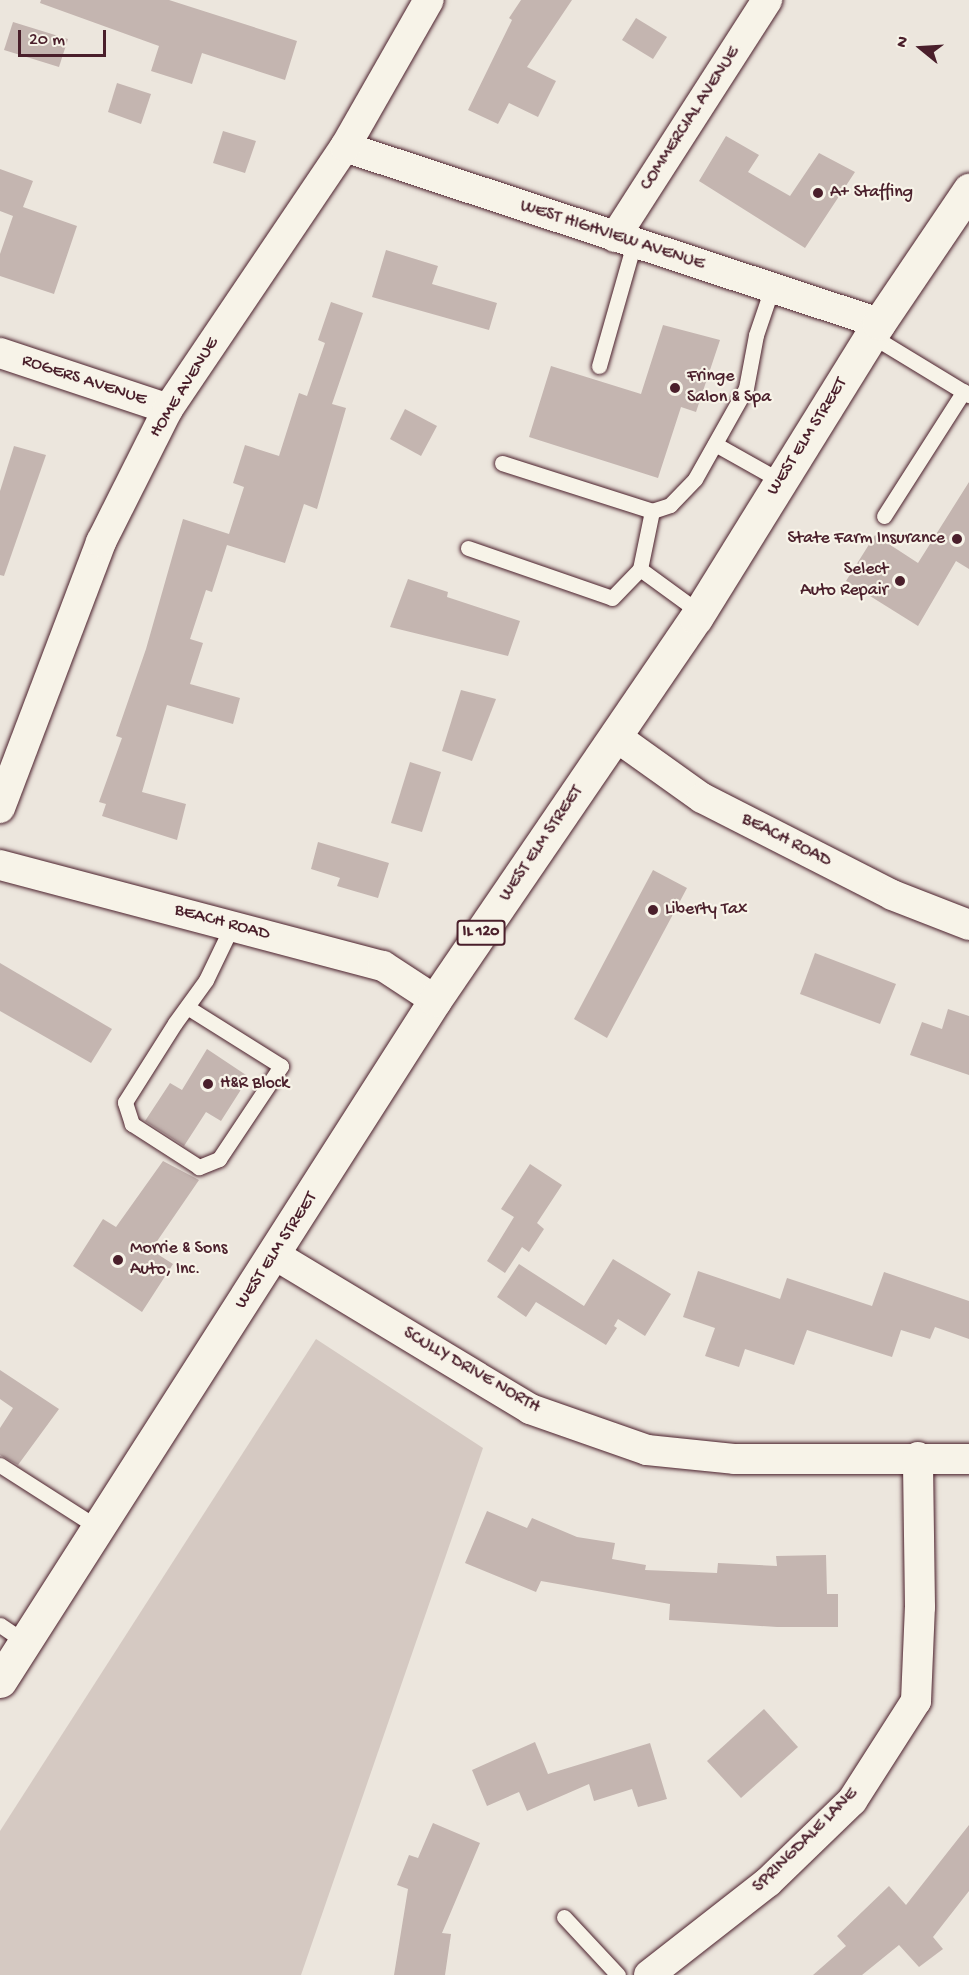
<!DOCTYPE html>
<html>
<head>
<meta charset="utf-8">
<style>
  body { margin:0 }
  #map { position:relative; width:969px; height:1975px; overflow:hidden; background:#ece6dd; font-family:"Gochi Hand",sans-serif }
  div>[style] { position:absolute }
  .green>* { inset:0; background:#d5c9c2 }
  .building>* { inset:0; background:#c4b5b0 }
  .roads { filter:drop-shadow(0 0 2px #4a1f2b) drop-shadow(0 0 2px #4a1f2b) }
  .service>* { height:15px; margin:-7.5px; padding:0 7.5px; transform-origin:7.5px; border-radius:7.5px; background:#f7f3e8 }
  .minor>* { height:30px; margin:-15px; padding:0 15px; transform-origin:15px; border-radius:15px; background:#f7f3e8 }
  .primary>* { height:33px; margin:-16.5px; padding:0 16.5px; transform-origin:16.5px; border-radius:16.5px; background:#f7f3e8 }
  .dots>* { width:16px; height:16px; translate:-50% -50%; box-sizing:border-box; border:3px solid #f7f3e8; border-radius:50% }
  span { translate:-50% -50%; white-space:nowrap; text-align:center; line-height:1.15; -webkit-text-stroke:4.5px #f7f3e8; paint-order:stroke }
  .shield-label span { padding:2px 4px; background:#f7f3e8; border:2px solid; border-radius:4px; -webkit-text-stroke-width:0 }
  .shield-label { font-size:16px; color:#4a1f2b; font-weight:700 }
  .street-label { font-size:18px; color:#4a1f2b }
  .poi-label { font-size:18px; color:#4a1f2b }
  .left { translate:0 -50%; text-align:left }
  .right { translate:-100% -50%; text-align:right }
  .north { position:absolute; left:891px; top:18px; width:60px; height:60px; -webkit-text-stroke:4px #f7f3e8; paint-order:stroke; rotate:288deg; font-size:16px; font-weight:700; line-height:24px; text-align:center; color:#4a1f2b }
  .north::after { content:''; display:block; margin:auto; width:21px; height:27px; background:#4a1f2b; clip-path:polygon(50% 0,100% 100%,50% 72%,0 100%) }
  .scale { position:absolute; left:18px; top:30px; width:88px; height:27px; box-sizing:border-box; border:3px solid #4a1f2b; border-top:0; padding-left:8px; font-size:18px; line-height:21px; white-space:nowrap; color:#4a1f2b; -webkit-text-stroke:4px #f7f3e8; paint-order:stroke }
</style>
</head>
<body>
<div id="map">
  <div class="green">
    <div style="clip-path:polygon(316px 1339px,483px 1448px,301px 1975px,0 1975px,0 1831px)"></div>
  </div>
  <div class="building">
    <div style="clip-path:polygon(41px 0,169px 0,297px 41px,285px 80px,202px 53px,192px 84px,151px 71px,159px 46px,40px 3px)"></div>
    <div style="clip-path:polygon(521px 0,572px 0,527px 67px,556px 81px,538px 117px,509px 103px,498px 124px,468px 110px,512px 20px,509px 18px)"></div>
    <div style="clip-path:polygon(636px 18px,667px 37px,653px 59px,622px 40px)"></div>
    <div style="clip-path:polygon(13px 22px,68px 39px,59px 67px,4px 50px)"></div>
    <div style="clip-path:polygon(117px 83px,151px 94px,141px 124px,108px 112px)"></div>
    <div style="clip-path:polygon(223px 131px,256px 141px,245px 173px,213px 163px)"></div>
    <div style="clip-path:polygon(726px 136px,759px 155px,748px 172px,790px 196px,819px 153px,855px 172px,805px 248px,699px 181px)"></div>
    <div style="clip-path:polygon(0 169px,33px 181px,23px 207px,77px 226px,54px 294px,0 276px,0 254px,13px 216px,0 211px)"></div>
    <div style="clip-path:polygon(386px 250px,438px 266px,432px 284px,497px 303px,489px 330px,372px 297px)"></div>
    <div style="clip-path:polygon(331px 302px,363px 313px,332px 404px,346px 408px,317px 509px,304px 504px,285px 563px,227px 545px,212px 592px,206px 590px,190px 639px,203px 643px,190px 684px,240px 698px,233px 724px,167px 705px,142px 792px,186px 804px,177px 840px,102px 816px,106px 804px,99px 802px,122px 738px,116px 736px,146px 649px,183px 519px,229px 534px,244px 487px,233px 483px,245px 445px,279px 456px,299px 393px,307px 396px,325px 343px,318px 340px)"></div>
    <div style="clip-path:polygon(663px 325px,720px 340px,696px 412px,681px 407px,658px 478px,529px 437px,551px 366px,641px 394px)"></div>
    <div style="clip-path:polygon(405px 409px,437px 426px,421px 456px,390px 439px)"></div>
    <div style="clip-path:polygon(14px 446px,46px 455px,4px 576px,0 575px,0 491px)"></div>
    <div style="clip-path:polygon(969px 482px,969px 569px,956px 561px,918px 626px,846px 581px,875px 535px,918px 563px)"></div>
    <div style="clip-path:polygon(408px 579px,448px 592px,447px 597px,520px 621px,508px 656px,390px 627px)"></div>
    <div style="clip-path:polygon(461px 690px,496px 699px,472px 761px,442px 751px)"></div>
    <div style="clip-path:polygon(410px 762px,441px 772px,422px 832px,391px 823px)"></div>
    <div style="clip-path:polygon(318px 842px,389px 863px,378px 898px,337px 886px,340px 878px,311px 869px)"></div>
    <div style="clip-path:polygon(653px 870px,687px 888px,607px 1038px,574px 1019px)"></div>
    <div style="clip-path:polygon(815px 953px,896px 984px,880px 1024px,800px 994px)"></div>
    <div style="clip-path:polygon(0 963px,112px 1029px,91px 1063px,0 1011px)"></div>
    <div style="clip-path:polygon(948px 1009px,969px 1016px,969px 1075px,910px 1055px,922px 1022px,942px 1029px)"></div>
    <div style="clip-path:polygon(207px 1049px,249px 1077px,221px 1121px,206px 1112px,184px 1146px,145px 1121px,170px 1083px,182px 1090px)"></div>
    <div style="clip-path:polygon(163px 1161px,199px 1180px,151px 1250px,173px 1264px,142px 1312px,73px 1266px,103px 1219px,116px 1227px)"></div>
    <div style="clip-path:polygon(530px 1164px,562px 1185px,537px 1223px,544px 1229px,529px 1252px,522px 1247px,505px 1273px,487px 1261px,514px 1217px,501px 1209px)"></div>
    <div style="clip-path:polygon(613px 1259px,671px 1294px,645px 1336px,618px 1319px,614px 1326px,617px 1328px,606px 1345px,536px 1302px,526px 1317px,497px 1297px,519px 1264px,584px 1306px)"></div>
    <div style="clip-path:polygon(698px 1271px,780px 1299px,787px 1278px,872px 1306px,884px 1272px,969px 1301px,969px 1339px,935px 1327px,930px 1339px,901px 1330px,892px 1357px,807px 1330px,794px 1365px,745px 1349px,739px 1367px,705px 1356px,715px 1328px,683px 1317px)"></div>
    <div style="clip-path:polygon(0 1370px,59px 1409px,18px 1465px,0 1455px,0 1428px,13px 1408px,0 1399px)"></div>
    <div style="clip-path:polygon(487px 1511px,527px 1528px,532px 1518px,577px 1537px,615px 1543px,612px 1559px,646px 1565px,645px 1570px,717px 1573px,718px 1563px,777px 1566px,776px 1556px,826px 1555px,827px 1594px,838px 1594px,838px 1627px,777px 1627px,669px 1620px,670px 1604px,541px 1581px,536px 1592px,465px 1563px)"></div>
    <div style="clip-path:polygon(764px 1709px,798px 1747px,741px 1798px,707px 1761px)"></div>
    <div style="clip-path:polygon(535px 1742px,548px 1774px,650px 1743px,667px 1799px,638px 1807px,632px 1789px,594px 1801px,589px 1784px,527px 1811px,519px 1792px,487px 1806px,472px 1770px)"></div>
    <div style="clip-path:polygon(433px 1823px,480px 1843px,442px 1933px,451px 1934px,445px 1975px,394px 1975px,408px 1889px,397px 1885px,409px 1855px,418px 1858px)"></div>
    <div style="clip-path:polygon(969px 1825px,969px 1891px,933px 1937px,943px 1949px,919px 1967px,899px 1945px,862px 1975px,813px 1975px,846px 1946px,837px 1936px,889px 1886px,906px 1905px)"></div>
  </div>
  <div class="roads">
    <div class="service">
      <div style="left:872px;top:336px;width:114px;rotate:31.3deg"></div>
      <div style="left:599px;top:366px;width:128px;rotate:-74.1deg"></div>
      <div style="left:715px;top:444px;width:76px;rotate:29.3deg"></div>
      <div style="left:502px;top:463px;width:157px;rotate:17.7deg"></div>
      <div style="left:652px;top:511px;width:59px;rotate:101.7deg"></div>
      <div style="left:652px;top:511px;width:19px;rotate:-18deg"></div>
      <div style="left:670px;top:505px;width:36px;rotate:-46deg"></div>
      <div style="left:695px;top:479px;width:104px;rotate:-60.7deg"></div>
      <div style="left:746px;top:388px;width:54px;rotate:-79.3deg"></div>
      <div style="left:756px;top:335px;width:50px;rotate:-71.2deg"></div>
      <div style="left:884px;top:516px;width:148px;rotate:-57.4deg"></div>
      <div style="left:468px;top:548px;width:152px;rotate:19.1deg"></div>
      <div style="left:612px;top:598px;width:40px;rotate:-46deg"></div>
      <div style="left:640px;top:569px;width:73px;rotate:36.1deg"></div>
      <div style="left:187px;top:1007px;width:111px;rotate:32.1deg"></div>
      <div style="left:281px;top:1066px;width:112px;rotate:123.7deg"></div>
      <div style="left:219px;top:1159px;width:22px;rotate:158deg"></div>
      <div style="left:199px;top:1167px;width:80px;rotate:-147.3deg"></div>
      <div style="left:132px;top:1124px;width:23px;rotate:-108deg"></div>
      <div style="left:125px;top:1102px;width:93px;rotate:-57.7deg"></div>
      <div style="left:175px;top:1023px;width:53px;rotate:-54.2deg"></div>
      <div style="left:206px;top:980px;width:60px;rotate:-64.3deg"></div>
      <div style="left:0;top:1465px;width:115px;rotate:32.6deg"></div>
      <div style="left:0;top:1625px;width:29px;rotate:34deg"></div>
      <div style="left:564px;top:1917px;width:79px;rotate:47deg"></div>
    </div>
    <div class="minor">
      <div style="left:345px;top:147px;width:562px;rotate:18.24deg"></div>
      <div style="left:615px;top:237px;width:282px;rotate:-57.3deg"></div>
      <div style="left:0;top:353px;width:177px;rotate:18.4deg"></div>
      <div style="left:615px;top:736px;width:107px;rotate:35.5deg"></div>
      <div style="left:702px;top:798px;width:213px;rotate:27deg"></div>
      <div style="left:892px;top:895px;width:83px;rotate:21.3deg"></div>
      <div style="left:0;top:808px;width:285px;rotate:-69.2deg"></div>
      <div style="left:101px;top:542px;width:149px;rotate:-63.3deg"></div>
      <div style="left:168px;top:409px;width:316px;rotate:-56deg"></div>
      <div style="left:345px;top:147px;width:169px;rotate:-60.3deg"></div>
      <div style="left:0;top:865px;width:396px;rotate:14.8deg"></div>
      <div style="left:383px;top:966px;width:62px;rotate:33.2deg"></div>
      <div style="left:275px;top:1255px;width:298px;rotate:31.1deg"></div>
      <div style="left:530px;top:1409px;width:124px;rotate:19.3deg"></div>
      <div style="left:647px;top:1450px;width:87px;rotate:5.9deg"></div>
      <div style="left:734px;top:1459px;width:235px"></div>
      <div style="left:649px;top:1975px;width:151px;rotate:-38deg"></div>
      <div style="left:768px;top:1882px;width:117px;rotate:-44deg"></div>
      <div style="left:852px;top:1801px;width:119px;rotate:-57.4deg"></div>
      <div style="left:916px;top:1701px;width:94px;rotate:-87.6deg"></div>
      <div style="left:920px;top:1607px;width:150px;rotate:-90.8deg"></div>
    </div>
    <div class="primary">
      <div style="left:0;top:1681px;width:808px;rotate:-57.43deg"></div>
      <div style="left:435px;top:1000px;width:463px;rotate:-55.7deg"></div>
      <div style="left:696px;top:618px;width:347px;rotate:-58.2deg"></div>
      <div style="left:879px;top:323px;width:161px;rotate:-55.9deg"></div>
    </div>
  </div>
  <div class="dots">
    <div style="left:818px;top:193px;background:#4a1f2b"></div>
    <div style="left:675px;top:388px;background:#4a1f2b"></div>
    <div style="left:957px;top:539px;background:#4a1f2b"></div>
    <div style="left:900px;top:581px;background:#4a1f2b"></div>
    <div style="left:653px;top:910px;background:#4a1f2b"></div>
    <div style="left:208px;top:1084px;background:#4a1f2b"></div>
    <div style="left:118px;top:1260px;background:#4a1f2b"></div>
  </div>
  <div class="shield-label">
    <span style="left:481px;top:933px">IL 120</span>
  </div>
  <div class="street-label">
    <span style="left:691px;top:119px;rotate:-57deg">COMMERCIAL AVENUE</span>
    <span style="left:612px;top:236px;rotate:18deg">WEST HIGHVIEW AVENUE</span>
    <span style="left:84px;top:381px;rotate:18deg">ROGERS AVENUE</span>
    <span style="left:185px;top:388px;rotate:-58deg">HOME AVENUE</span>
    <span style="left:808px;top:437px;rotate:-58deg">WEST ELM STREET</span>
    <span style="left:786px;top:841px;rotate:27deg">BEACH ROAD</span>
    <span style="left:542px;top:844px;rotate:-56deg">WEST ELM STREET</span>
    <span style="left:222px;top:923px;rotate:15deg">BEACH ROAD</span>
    <span style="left:277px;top:1251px;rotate:-57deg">WEST ELM STREET</span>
    <span style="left:471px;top:1371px;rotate:30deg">SCULLY DRIVE NORTH</span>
    <span style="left:806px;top:1841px;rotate:-45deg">SPRINGDALE LANE</span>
  </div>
  <div class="poi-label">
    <span class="left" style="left:830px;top:193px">A+ Staffing</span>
    <span class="left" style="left:687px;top:388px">Fringe<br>Salon &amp; Spa</span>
    <span class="right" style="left:945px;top:539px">State Farm Insurance</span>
    <span class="right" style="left:888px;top:581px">Select<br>Auto Repair</span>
    <span class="left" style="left:665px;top:910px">Liberty Tax</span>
    <span class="left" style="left:220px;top:1084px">H&amp;R Block</span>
    <span class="left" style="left:130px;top:1260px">Morrie &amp; Sons<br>Auto, Inc.</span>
  </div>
  <div class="north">N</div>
  <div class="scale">20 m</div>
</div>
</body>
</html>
